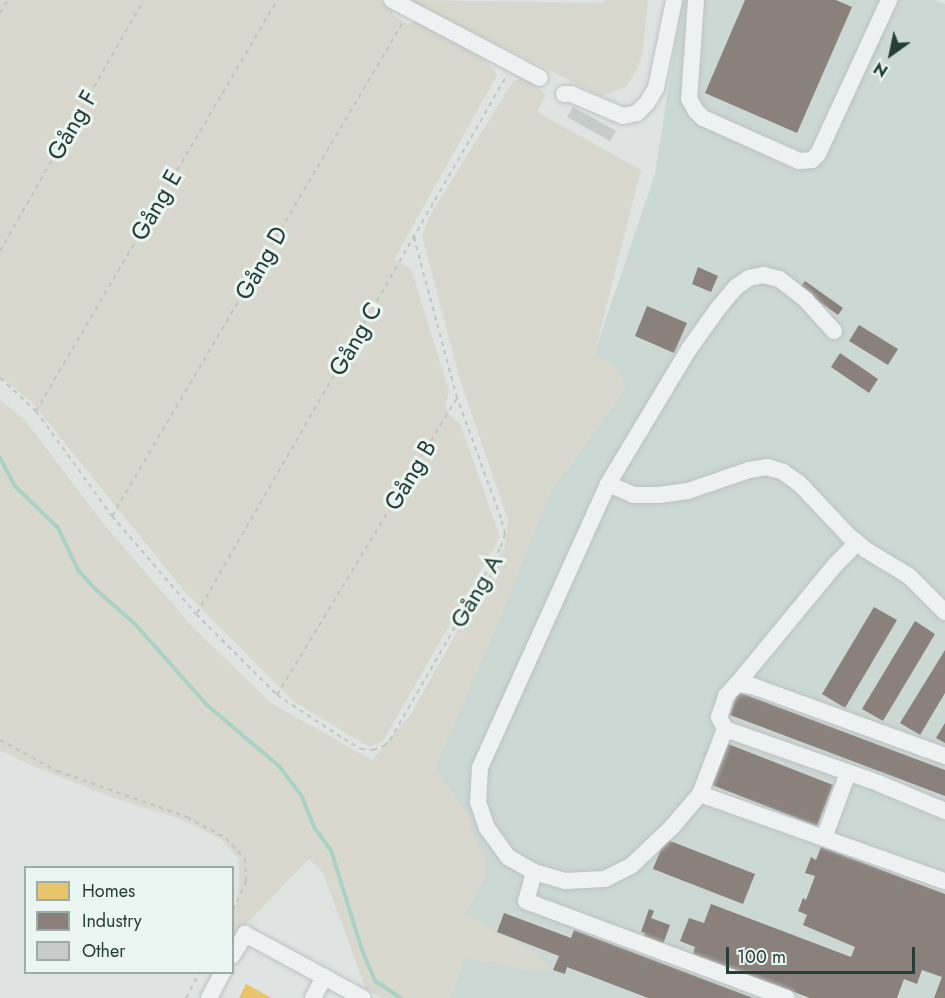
<!DOCTYPE html>
<html>
<head>
<meta charset="utf-8">
<style>
  body { margin:0 }
  #map { position:relative; width:945px; height:998px; overflow:hidden; background:#dfe4e3; font-family:Jost,sans-serif }
  div>[style] { position:absolute }
  .built>* { inset:0; background:#ccd8d4 }
  .green>* { inset:0; background:#d8d8ce }
  .homes>* { inset:0; background:#e9c46a }
  .industry>* { inset:0; background:#8a817c }
  .stream>* { height:4px; margin:-2px; padding:0 2px; transform-origin:2px; border-radius:2px; background:#aad2c4 }
  .building>* { inset:0; background:#c7cccb }
  .path>* { height:2px; margin-top:-1px; transform-origin:0; background:repeating-linear-gradient(90deg,#bfc4c4 0 4.5px,transparent 0 9px) }
  .roads { filter:drop-shadow(0 0 2px #bdc2c1) drop-shadow(0 0 2px #bdc2c1) }
  .minor>* { height:16px; margin:-8px; padding:0 8px; transform-origin:8px; border-radius:8px; background:#eef1f1 }
  span { translate:-50% -50%; white-space:nowrap; text-align:center; line-height:1.15; -webkit-text-stroke:6px #ebf5f2; paint-order:stroke }
  .street-label { font-size:24px; color:#253e38 }
  .legend { position:absolute; left:24px; top:866px; width:210px; height:108px; box-sizing:border-box; background:#ebf5f2; border:2px solid #9caca8; margin:0; padding:8px 10px; list-style:none; font-size:18px; color:#253e38 }
  .legend li { display:flex; align-items:center; gap:12px; height:30px }
  .legend b { width:30px; border:2px solid #9caca8 }
  .north { position:absolute; left:861px; top:24px; width:60px; height:60px; -webkit-text-stroke:4px #ebf5f2; paint-order:stroke; rotate:213deg; font-size:16px; font-weight:700; line-height:24px; text-align:center; color:#253e38 }
  .north::after { content:''; display:block; margin:auto; width:21px; height:27px; background:#253e38; clip-path:polygon(50% 0,100% 100%,50% 72%,0 100%) }
  .scale { position:absolute; left:726px; top:947px; width:189px; height:27px; box-sizing:border-box; border:3px solid #253e38; border-top:0; padding-left:8px; font-size:18px; line-height:21px; white-space:nowrap; color:#253e38; -webkit-text-stroke:4px #ebf5f2; paint-order:stroke }
</style>
</head>
<body>
<div id="map">
  <div class="built">
    <div style="clip-path:polygon(682px 0,935px 0,945px 4px,945px 998px,420px 998px,433px 769px,551px 481px,655px 174px)"></div>
  </div>
  <div class="green">
    <div style="clip-path:polygon(0 0,381px 0,391px 7px,394px 16px,408px 24px,419px 20px,484px 58px,497px 75px,394px 260px,411px 269px,449px 391px,445px 406px,452px 418px,460px 423px,500px 537px,383px 741px,369px 747px,293px 701px,185px 592px,31px 401px,0 377px)"></div>
    <div style="clip-path:polygon(408px 0,601px 3px,605px 0,648px 0,642px 56px,637px 69px,626px 87px,601px 96px)"></div>
    <div style="clip-path:polygon(523px 78px,546px 94px,537px 112px,641px 170px,594px 355px,616px 366px,626px 389px,550px 493px,500px 619px,435px 768px,469px 816px,474px 837px,485px 857px,485px 878px,465px 914px,537px 953px,550px 969px,524px 969px,466px 958px,450px 998px,382px 998px,366px 989px,323px 873px,309px 859px,240px 930px,233px 944px,233px 921px,239px 888px,239px 859px,221px 839px,183px 820px,111px 797px,30px 765px,0 750px,0 400px,24px 419px,106px 527px,192px 626px,271px 703px,372px 760px,411px 714px,505px 546px,508px 520px,460px 380px,422px 236px,429px 217px,513px 81px)"></div>
  </div>
  <div class="homes">
    <div style="clip-path:polygon(246px 984px,272px 998px,239px 998px)"></div>
  </div>
  <div class="industry">
    <div style="clip-path:polygon(745px 0,836px 0,852px 7px,797px 133px,705px 93px)"></div>
    <div style="clip-path:polygon(698px 267px,718px 276px,711px 292px,692px 284px)"></div>
    <div style="clip-path:polygon(805px 281px,843px 308px,838px 315px,800px 288px)"></div>
    <div style="clip-path:polygon(647px 306px,687px 323px,674px 353px,635px 336px)"></div>
    <div style="clip-path:polygon(859px 325px,898px 349px,888px 365px,849px 341px)"></div>
    <div style="clip-path:polygon(840px 353px,878px 379px,869px 393px,831px 367px)"></div>
    <div style="clip-path:polygon(874px 607px,897px 620px,845px 708px,822px 694px)"></div>
    <div style="clip-path:polygon(915px 621px,935px 634px,883px 721px,862px 709px)"></div>
    <div style="clip-path:polygon(945px 650px,945px 693px,920px 735px,900px 723px)"></div>
    <div style="clip-path:polygon(738px 692px,945px 770px,945px 796px,730px 715px)"></div>
    <div style="clip-path:polygon(945px 723px,945px 743px,936px 738px)"></div>
    <div style="clip-path:polygon(728px 744px,833px 785px,817px 826px,712px 785px)"></div>
    <div style="clip-path:polygon(665px 839px,755px 874px,743px 904px,653px 869px)"></div>
    <div style="clip-path:polygon(821px 847px,945px 894px,945px 998px,934px 998px,942px 977px,922px 970px,917px 984px,904px 979px,897px 998px,810px 998px,693px 954px,695px 947px,680px 941px,689px 918px,704px 923px,711px 904px,851px 957px,855px 947px,803px 925px,807px 915px,798px 911px,803px 898px,806px 900px,815px 876px,805px 873px,811px 857px,816px 860px)"></div>
    <div style="clip-path:polygon(649px 909px,654px 911px,651px 918px,670px 925px,663px 944px,644px 936px,645px 933px,641px 932px)"></div>
    <div style="clip-path:polygon(504px 913px,571px 938px,574px 930px,753px 998px,648px 998px,567px 967px,565px 974px,553px 970px,559px 956px,497px 932px)"></div>
  </div>
  <div class="stream">
    <div style="left:0;top:458px;width:32px;rotate:62deg"></div>
    <div style="left:15px;top:486px;width:60px;rotate:44.3deg"></div>
    <div style="left:58px;top:528px;width:47px;rotate:64.5deg"></div>
    <div style="left:78px;top:570px;width:24px;rotate:48deg"></div>
    <div style="left:94px;top:588px;width:55px;rotate:41.3deg"></div>
    <div style="left:135px;top:624px;width:108px;rotate:48.4deg"></div>
    <div style="left:207px;top:705px;width:94px;rotate:40.3deg"></div>
    <div style="left:279px;top:766px;width:39px;rotate:53deg"></div>
    <div style="left:302px;top:797px;width:32px;rotate:68deg"></div>
    <div style="left:314px;top:827px;width:29px;rotate:54deg"></div>
    <div style="left:331px;top:850px;width:105px;rotate:72.8deg"></div>
    <div style="left:362px;top:950px;width:34px;rotate:67deg"></div>
    <div style="left:375px;top:981px;width:31px;rotate:33deg"></div>
  </div>
  <div class="building">
    <div style="clip-path:polygon(573px 107px,616px 131px,610px 141px,567px 117px)"></div>
  </div>
  <div class="path">
    <div style="left:0;top:13px;width:15px;rotate:-58deg"></div>
    <div style="left:0;top:251px;width:289px;rotate:-60.2deg"></div>
    <div style="left:0;top:378px;width:49px;rotate:42.5deg"></div>
    <div style="left:36px;top:411px;width:130px;rotate:54.1deg"></div>
    <div style="left:112px;top:516px;width:129px;rotate:49.4deg"></div>
    <div style="left:196px;top:614px;width:115px;rotate:45deg"></div>
    <div style="left:277px;top:695px;width:80px;rotate:33.3deg"></div>
    <div style="left:344px;top:739px;width:20px;rotate:30deg"></div>
    <div style="left:361px;top:749px;width:12px;rotate:5deg"></div>
    <div style="left:373px;top:750px;width:12px;rotate:-20deg"></div>
    <div style="left:384px;top:746px;width:8px;rotate:-45deg"></div>
    <div style="left:390px;top:740px;width:223px;rotate:-60.1deg"></div>
    <div style="left:501px;top:547px;width:14px;rotate:-73deg"></div>
    <div style="left:505px;top:534px;width:16px;rotate:-104deg"></div>
    <div style="left:501px;top:518px;width:128px;rotate:-110.1deg"></div>
    <div style="left:457px;top:398px;width:167px;rotate:-105deg"></div>
    <div style="left:36px;top:411px;width:476px;rotate:-59.6deg"></div>
    <div style="left:112px;top:516px;width:573px;rotate:-59.5deg"></div>
    <div style="left:197px;top:613px;width:621px;rotate:-60.05deg"></div>
    <div style="left:277px;top:695px;width:347px;rotate:-58.8deg"></div>
    <div style="left:0;top:740px;width:65px;rotate:28.5deg"></div>
    <div style="left:57px;top:771px;width:138px;rotate:19.5deg"></div>
    <div style="left:187px;top:817px;width:44px;rotate:28.3deg"></div>
    <div style="left:226px;top:838px;width:28px;rotate:48deg"></div>
    <div style="left:245px;top:859px;width:22px;rotate:87deg"></div>
    <div style="left:246px;top:881px;width:34px;rotate:114deg"></div>
    <div style="left:186px;top:998px;width:30px;rotate:-62deg"></div>
  </div>
  <div class="roads">
    <div class="minor">
      <div style="left:392px;top:0;width:167px;rotate:27.8deg"></div>
      <div style="left:696px;top:0;width:99px;rotate:94deg"></div>
      <div style="left:689px;top:99px;width:14px;rotate:60deg"></div>
      <div style="left:696px;top:111px;width:10px;rotate:45deg"></div>
      <div style="left:703px;top:118px;width:105px;rotate:24.1deg"></div>
      <div style="left:799px;top:161px;width:13px;rotate:-4deg"></div>
      <div style="left:812px;top:160px;width:8px;rotate:-45deg"></div>
      <div style="left:818px;top:154px;width:170px;rotate:-65.2deg"></div>
      <div style="left:564px;top:94px;width:7px"></div>
      <div style="left:571px;top:94px;width:56px;rotate:22.9deg"></div>
      <div style="left:623px;top:116px;width:14px;rotate:-12deg"></div>
      <div style="left:637px;top:113px;width:14px;rotate:-45deg"></div>
      <div style="left:647px;top:103px;width:17px;rotate:-59deg"></div>
      <div style="left:656px;top:88px;width:90px;rotate:-78.4deg"></div>
      <div style="left:834px;top:331px;width:43px;rotate:-132.2deg"></div>
      <div style="left:805px;top:299px;width:33px;rotate:-142deg"></div>
      <div style="left:779px;top:279px;width:16px;rotate:-166deg"></div>
      <div style="left:763px;top:275px;width:14px;rotate:168deg"></div>
      <div style="left:749px;top:278px;width:16px;rotate:145deg"></div>
      <div style="left:736px;top:287px;width:30px;rotate:130deg"></div>
      <div style="left:717px;top:310px;width:48px;rotate:125.7deg"></div>
      <div style="left:689px;top:349px;width:157px;rotate:121deg"></div>
      <div style="left:608px;top:484px;width:28px;rotate:23deg"></div>
      <div style="left:634px;top:495px;width:25px"></div>
      <div style="left:659px;top:495px;width:29px;rotate:-8deg"></div>
      <div style="left:688px;top:491px;width:65px;rotate:-19deg"></div>
      <div style="left:749px;top:470px;width:18px;rotate:-9deg"></div>
      <div style="left:767px;top:467px;width:17px;rotate:17deg"></div>
      <div style="left:783px;top:472px;width:19px;rotate:35deg"></div>
      <div style="left:799px;top:483px;width:73px;rotate:46.7deg"></div>
      <div style="left:849px;top:536px;width:22px;rotate:39deg"></div>
      <div style="left:866px;top:550px;width:50px;rotate:31.2deg"></div>
      <div style="left:909px;top:576px;width:51px;rotate:45deg"></div>
      <div style="left:608px;top:484px;width:311px;rotate:114.3deg"></div>
      <div style="left:480px;top:767px;width:35px;rotate:93deg"></div>
      <div style="left:478px;top:802px;width:28px;rotate:71deg"></div>
      <div style="left:487px;top:828px;width:36px;rotate:54deg"></div>
      <div style="left:508px;top:857px;width:30px;rotate:30deg"></div>
      <div style="left:534px;top:872px;width:32px;rotate:16deg"></div>
      <div style="left:565px;top:881px;width:40px;rotate:-2.9deg"></div>
      <div style="left:605px;top:879px;width:29px;rotate:-27deg"></div>
      <div style="left:631px;top:866px;width:57px;rotate:-43.6deg"></div>
      <div style="left:672px;top:827px;width:43px;rotate:-49.7deg"></div>
      <div style="left:737px;top:684px;width:154px;rotate:-50.5deg"></div>
      <div style="left:835px;top:565px;width:31px;rotate:-45deg"></div>
      <div style="left:725px;top:729px;width:70px;rotate:111deg"></div>
      <div style="left:700px;top:794px;width:260px;rotate:19.6deg"></div>
      <div style="left:945px;top:756px;width:204px;rotate:-160deg"></div>
      <div style="left:753px;top:686px;width:16px;rotate:-173deg"></div>
      <div style="left:737px;top:684px;width:16px;rotate:133deg"></div>
      <div style="left:726px;top:696px;width:22px;rotate:108deg"></div>
      <div style="left:719px;top:717px;width:13px;rotate:63deg"></div>
      <div style="left:725px;top:729px;width:162px;rotate:19.4deg"></div>
      <div style="left:878px;top:783px;width:73px;rotate:22.7deg"></div>
      <div style="left:824px;top:838px;width:69px;rotate:-69.7deg"></div>
      <div style="left:534px;top:872px;width:30px;rotate:105deg"></div>
      <div style="left:526px;top:901px;width:278px;rotate:20.4deg"></div>
      <div style="left:232px;top:956px;width:26px;rotate:-59deg"></div>
      <div style="left:245px;top:934px;width:134px;rotate:28.5deg"></div>
      <div style="left:209px;top:998px;width:30px;rotate:-62deg"></div>
      <div style="left:313px;top:998px;width:24px;rotate:-62deg"></div>
    </div>
  </div>
  <div class="street-label">
    <span style="left:72px;top:125px;rotate:-60deg">Gång F</span>
    <span style="left:156px;top:205px;rotate:-60deg">Gång E</span>
    <span style="left:261px;top:263px;rotate:-60deg">Gång D</span>
    <span style="left:355px;top:339px;rotate:-60deg">Gång C</span>
    <span style="left:410px;top:475px;rotate:-59deg">Gång B</span>
    <span style="left:476px;top:591px;rotate:-60deg">Gång A</span>
  </div>
  <ul class="legend">
  <li><b style="height:16px;background:#e9c46a"></b>Homes</li>
  <li><b style="height:16px;background:#8a817c"></b>Industry</li>
  <li><b style="height:16px;background:#c7cccb"></b>Other</li>
  </ul>
  <div class="north">N</div>
  <div class="scale">100 m</div>
</div>
</body>
</html>
